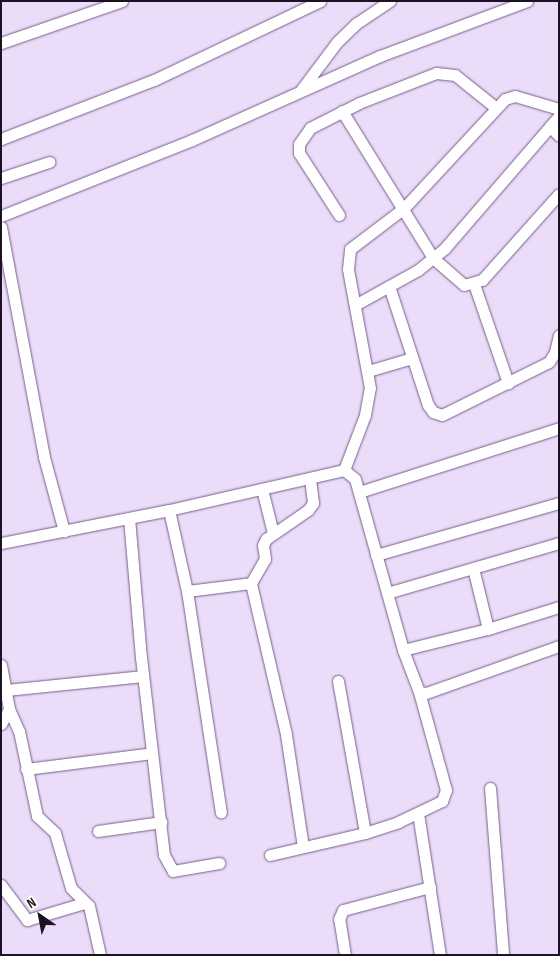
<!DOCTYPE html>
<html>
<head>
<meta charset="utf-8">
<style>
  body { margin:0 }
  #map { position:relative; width:560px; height:956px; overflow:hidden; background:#ebdcf9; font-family:"Sofia Sans Condensed",sans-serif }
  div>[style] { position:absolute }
  .roads { filter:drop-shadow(0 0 1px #765e89) drop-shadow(0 0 1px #765e89) }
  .minor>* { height:11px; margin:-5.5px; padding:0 5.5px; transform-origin:5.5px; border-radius:5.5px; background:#fff }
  span { translate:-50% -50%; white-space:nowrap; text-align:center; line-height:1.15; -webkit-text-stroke:4px #fff; paint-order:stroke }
  .frame { position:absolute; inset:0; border:2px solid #1c1223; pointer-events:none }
  .north { position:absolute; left:15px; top:891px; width:50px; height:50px; -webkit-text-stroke:4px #fff; paint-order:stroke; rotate:327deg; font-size:14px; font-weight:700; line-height:20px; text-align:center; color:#1c1223 }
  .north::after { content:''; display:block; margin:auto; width:18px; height:22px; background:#1c1223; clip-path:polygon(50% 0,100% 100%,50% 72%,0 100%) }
</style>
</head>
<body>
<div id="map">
  <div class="roads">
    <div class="minor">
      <div style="left:1px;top:43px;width:128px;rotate:-19.1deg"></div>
      <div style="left:301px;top:90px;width:60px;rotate:-53.1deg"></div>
      <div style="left:337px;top:42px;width:28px;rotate:-44deg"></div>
      <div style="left:357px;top:23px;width:40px;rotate:-34deg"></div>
      <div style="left:342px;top:111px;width:173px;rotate:58.2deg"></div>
      <div style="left:433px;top:258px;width:41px;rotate:41.1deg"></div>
      <div style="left:464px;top:285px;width:19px;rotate:-16deg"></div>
      <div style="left:482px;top:280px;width:115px;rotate:-48.2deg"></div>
      <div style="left:550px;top:126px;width:13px;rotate:48deg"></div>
      <div style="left:1px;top:139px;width:164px;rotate:-21.1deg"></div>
      <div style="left:154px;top:80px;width:184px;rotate:-25.4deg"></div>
      <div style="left:1px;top:178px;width:51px;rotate:-18.4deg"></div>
      <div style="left:339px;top:215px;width:74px;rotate:-122.8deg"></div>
      <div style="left:299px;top:153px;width:9px;rotate:-90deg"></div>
      <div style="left:299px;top:144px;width:19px;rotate:-55deg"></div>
      <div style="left:310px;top:128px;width:55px;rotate:-27deg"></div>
      <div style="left:359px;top:103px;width:83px;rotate:-21.3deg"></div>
      <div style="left:436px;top:73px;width:19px;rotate:6deg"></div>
      <div style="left:455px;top:75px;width:51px;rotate:38.7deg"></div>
      <div style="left:1px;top:216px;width:206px;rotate:-21.7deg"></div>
      <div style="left:192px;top:140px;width:206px;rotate:-24.1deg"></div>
      <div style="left:380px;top:56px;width:157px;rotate:-20.5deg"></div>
      <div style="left:1px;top:227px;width:234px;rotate:79.4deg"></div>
      <div style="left:44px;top:457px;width:77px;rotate:74.9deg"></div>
      <div style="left:474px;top:284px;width:105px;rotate:71deg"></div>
      <div style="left:389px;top:286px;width:125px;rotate:71.9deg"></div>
      <div style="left:428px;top:405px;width:9px;rotate:54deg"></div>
      <div style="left:433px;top:412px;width:9px;rotate:18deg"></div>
      <div style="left:442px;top:415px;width:119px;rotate:-26.4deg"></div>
      <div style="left:549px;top:362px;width:12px;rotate:-59deg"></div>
      <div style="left:555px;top:352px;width:17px;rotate:-77deg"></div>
      <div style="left:355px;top:305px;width:72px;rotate:-29.1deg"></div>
      <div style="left:418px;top:270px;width:35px;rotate:-39deg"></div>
      <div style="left:445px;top:248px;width:174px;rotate:-49.2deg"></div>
      <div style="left:368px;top:371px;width:46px;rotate:-16.5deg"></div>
      <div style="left:344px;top:470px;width:59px;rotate:-69.1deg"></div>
      <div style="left:365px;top:415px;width:27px;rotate:-80deg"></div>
      <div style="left:370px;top:388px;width:121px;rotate:-100.5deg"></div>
      <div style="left:348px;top:269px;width:20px;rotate:-84deg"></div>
      <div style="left:350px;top:249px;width:68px;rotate:-37.2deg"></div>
      <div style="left:404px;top:208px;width:149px;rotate:-47.2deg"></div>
      <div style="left:505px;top:99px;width:10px;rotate:-17deg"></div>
      <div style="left:515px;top:96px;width:46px;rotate:16.5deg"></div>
      <div style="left:262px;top:489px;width:45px;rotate:76deg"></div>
      <div style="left:359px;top:492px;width:210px;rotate:-17.7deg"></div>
      <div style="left:169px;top:510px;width:83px;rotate:77.5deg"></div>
      <div style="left:187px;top:591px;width:224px;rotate:81.3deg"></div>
      <div style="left:129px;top:518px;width:140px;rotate:85.1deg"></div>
      <div style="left:141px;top:657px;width:199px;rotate:83.4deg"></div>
      <div style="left:164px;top:855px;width:18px;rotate:61deg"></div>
      <div style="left:173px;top:871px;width:47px;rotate:-9.9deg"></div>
      <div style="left:1px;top:543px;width:171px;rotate:-11.1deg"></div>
      <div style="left:169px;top:510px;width:180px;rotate:-12.9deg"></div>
      <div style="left:344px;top:470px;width:14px;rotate:39deg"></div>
      <div style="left:355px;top:479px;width:178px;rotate:74.3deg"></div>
      <div style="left:403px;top:650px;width:45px;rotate:69.1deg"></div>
      <div style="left:419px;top:692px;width:7px;rotate:8deg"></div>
      <div style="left:426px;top:693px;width:141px;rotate:-19.5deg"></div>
      <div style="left:376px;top:555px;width:190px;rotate:-15.9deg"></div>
      <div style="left:473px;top:568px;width:63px;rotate:76.2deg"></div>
      <div style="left:187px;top:591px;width:64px;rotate:-7.1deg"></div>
      <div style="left:387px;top:593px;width:179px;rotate:-16.2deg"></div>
      <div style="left:403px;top:650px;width:91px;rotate:-14deg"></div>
      <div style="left:491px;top:628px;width:71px;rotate:-17.2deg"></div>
      <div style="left:1px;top:665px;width:45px;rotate:79.7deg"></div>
      <div style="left:9px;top:709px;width:17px;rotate:118deg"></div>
      <div style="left:338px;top:681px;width:154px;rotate:79.9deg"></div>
      <div style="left:6px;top:690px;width:138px;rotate:-5.8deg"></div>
      <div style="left:9px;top:709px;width:24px;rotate:66deg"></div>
      <div style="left:19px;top:731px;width:87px;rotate:78deg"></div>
      <div style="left:37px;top:816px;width:25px;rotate:43deg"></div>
      <div style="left:55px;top:833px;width:57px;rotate:73.8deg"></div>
      <div style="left:71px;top:888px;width:25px;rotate:45deg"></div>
      <div style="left:89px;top:906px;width:50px;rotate:77.3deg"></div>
      <div style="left:26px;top:769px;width:127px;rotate:-7.2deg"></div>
      <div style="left:490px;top:788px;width:168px;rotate:85.5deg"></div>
      <div style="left:418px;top:813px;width:144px;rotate:81.2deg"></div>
      <div style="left:98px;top:831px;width:64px;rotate:-8.1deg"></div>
      <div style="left:303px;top:847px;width:114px;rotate:-98.6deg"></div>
      <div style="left:286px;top:734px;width:155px;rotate:-103.1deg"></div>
      <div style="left:251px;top:583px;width:28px;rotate:-60deg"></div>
      <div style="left:265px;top:559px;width:14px;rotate:-98deg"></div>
      <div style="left:263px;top:545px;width:7px;rotate:-63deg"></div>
      <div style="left:266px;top:539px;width:51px;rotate:-34.6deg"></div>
      <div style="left:308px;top:510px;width:9px;rotate:-54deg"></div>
      <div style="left:313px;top:503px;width:25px;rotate:-97deg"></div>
      <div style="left:270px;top:855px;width:98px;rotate:-13deg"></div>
      <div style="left:365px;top:833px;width:35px;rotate:-18deg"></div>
      <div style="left:398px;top:822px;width:49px;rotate:-25.5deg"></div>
      <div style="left:442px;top:801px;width:12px;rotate:-70deg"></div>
      <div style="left:446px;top:790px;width:102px;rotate:-105.4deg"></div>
      <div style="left:1px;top:885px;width:44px;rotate:53.4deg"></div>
      <div style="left:27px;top:920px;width:59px;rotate:-16.6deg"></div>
      <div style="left:345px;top:955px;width:36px;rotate:-99deg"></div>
      <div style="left:339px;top:919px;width:10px;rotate:-66deg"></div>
      <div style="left:343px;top:910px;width:90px;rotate:-14.8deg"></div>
    </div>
  </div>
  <div class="frame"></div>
  <div class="north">N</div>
</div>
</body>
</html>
